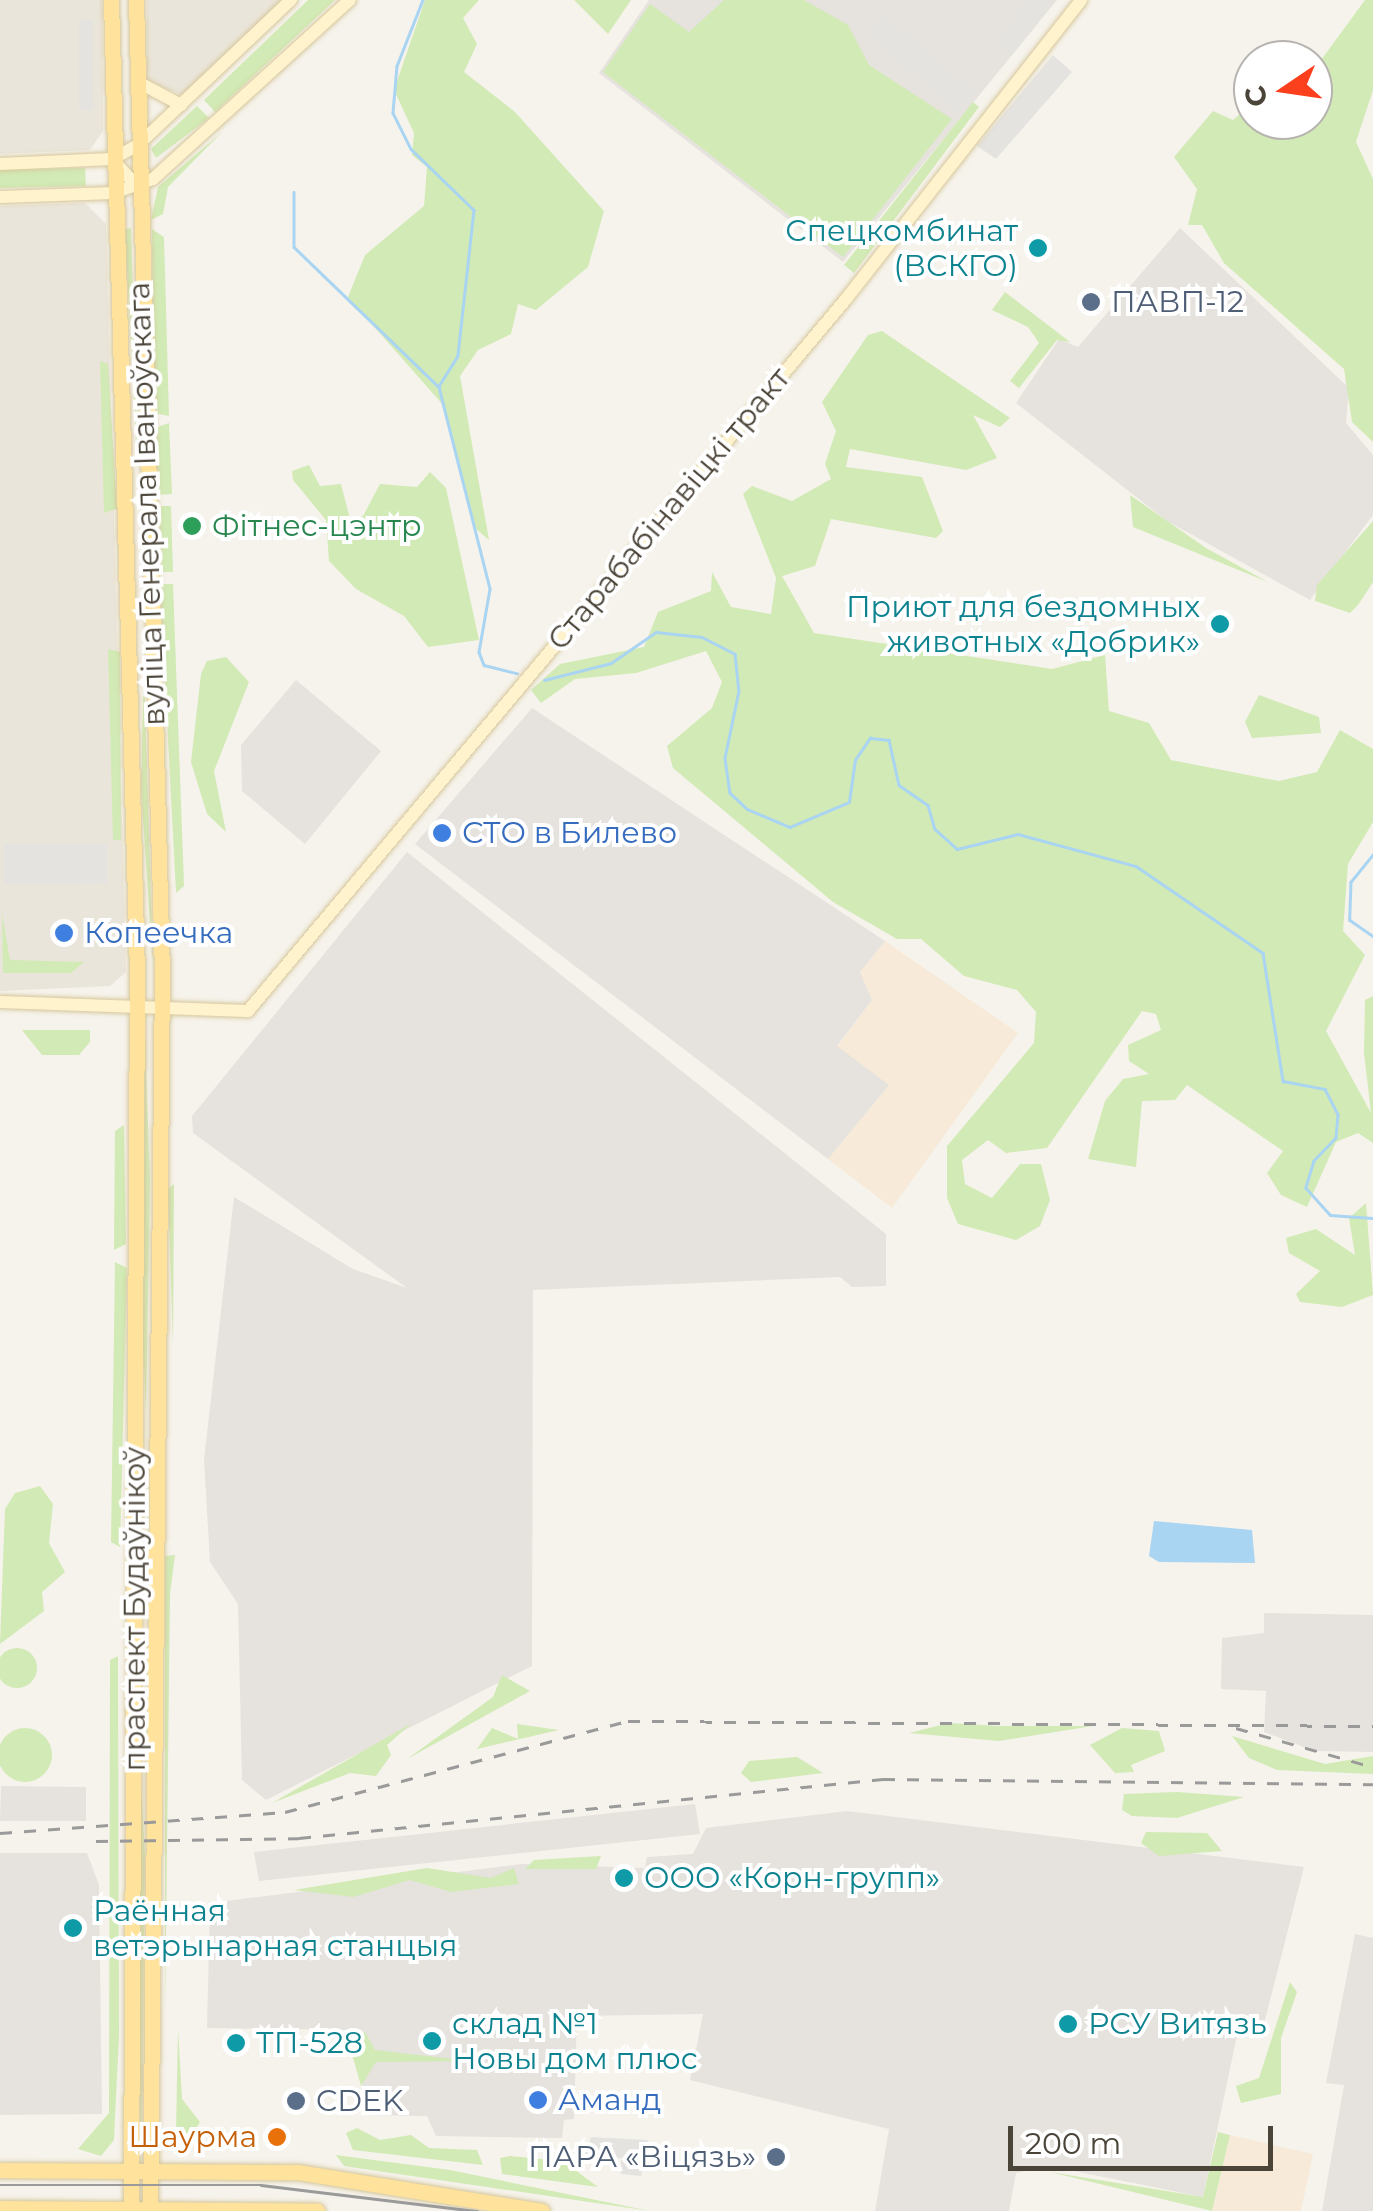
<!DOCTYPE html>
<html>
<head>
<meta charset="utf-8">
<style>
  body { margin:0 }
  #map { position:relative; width:1373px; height:2211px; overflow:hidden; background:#f6f3ec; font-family:Montserrat,sans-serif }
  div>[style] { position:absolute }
  .residential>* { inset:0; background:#eae5da }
  .commercial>* { inset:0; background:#f7ead8 }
  .industrial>* { inset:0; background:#e6e2dd }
  .green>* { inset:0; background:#d2eab5 }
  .round { border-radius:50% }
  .parking>* { inset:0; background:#e5e3e0 }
  .water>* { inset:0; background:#a9d4f2 }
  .stream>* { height:2.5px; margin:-1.25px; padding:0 1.25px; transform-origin:1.25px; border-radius:1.25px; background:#a9d4f2 }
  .roads { filter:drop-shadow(0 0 2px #d6c79b) drop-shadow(0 0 2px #d6c79b) }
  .secondary>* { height:12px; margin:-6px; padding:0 6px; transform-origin:6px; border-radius:6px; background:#fff3cd }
  .primary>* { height:15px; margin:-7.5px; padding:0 7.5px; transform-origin:7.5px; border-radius:7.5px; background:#ffe39c }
  .tram>* { height:2.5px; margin:-1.25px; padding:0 1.25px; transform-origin:1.25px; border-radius:1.25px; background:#9a9a9a }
  .rail>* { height:2.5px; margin-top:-1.25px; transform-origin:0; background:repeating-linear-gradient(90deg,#9a9a9a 0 12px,transparent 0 24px) }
  .dots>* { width:28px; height:28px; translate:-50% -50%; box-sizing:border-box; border:5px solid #fff; border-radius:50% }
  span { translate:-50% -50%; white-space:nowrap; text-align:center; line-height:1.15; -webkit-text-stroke:8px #fff; paint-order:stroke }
  .culture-label { font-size:30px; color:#0d838f }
  .right { translate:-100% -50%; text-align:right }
  .left { translate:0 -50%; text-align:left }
  .service-label { font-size:30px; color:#4e5e75 }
  .street-label { font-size:30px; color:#4b4439 }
  .leisure-label { font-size:30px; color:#27864d }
  .shop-label { font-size:30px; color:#366cbe }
  .food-label { font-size:30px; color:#c56008 }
  .north { position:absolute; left:1233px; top:40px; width:100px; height:100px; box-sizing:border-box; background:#fff; border:2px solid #b7b4b0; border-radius:50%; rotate:257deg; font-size:28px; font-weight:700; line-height:40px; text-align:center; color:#4b4439 }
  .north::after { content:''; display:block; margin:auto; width:35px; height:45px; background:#fc3f1d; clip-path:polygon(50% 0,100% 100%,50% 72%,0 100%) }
  .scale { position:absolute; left:1008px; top:2126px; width:265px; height:45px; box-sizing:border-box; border:5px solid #4b4439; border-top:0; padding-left:12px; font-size:30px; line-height:35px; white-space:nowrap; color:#4b4439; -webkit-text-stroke:8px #fff; paint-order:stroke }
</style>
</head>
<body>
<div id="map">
  <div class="residential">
    <div style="clip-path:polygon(0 0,102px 0,103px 131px,90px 150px,0 154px)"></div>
    <div style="clip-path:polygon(147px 0,284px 0,183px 95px,147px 81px)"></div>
    <div style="clip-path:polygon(85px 203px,106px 224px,126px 972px,110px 986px,0 991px,0 206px)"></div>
  </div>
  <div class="commercial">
    <div style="clip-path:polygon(885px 941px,1018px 1033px,892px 1208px,828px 1159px,889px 1085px,837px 1047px,872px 1000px,860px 972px)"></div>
    <div style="clip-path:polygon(1230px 2135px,1313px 2154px,1301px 2211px,1212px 2211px)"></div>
  </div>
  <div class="industrial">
    <div style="clip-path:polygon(649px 0,1057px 0,843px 262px,599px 73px)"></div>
    <div style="clip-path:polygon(1180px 228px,1349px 388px,1346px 423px,1373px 455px,1373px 515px,1310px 600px,1167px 521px,1016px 403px,1059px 339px,1078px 347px)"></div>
    <div style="clip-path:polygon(296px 680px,381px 751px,305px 844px,242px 791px,241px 745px)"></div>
    <div style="clip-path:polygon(532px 708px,885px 941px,860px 972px,872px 1000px,837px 1046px,889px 1085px,828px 1159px,415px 844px)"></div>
    <div style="clip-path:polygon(407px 852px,886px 1234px,886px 1286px,852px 1287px,840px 1277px,533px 1290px,532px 1666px,266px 1800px,242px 1780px,238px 1604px,210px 1562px,204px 1460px,234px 1197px,353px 1269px,407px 1288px,193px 1133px,192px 1116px)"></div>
    <div style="clip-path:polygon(1264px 1613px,1373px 1615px,1373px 1752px,1314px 1751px,1264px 1732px,1266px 1691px,1221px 1689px,1222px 1638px,1264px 1633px)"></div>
    <div style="clip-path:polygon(1px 1786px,86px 1787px,86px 1821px,0 1821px)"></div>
    <div style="clip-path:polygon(695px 1804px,700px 1834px,259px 1881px,254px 1852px)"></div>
    <div style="clip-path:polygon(847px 1811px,1304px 1867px,1264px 2024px,1240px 2021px,1203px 2197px,1049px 2166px,1016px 2173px,1009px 2211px,875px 2211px,889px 2129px,690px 2080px,703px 2014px,577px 2016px,574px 2119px,564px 2120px,562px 2138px,436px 2136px,427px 2116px,364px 2115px,359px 2030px,207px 2028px,210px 1903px,521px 1864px,645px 1868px,647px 1857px,693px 1854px,706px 1828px)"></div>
    <div style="clip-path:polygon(0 1853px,87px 1853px,99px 1885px,102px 2114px,0 2115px)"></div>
    <div style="clip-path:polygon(1355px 1934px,1373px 1938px,1373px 2211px,1322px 2211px,1344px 2085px,1326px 2083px)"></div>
  </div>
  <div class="green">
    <div style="clip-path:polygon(308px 0,335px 0,215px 112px,204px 100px)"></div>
    <div style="clip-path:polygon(425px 0,479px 0,463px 18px,477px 44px,464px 72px,515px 112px,604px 211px,588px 267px,536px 310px,518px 304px,511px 334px,478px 350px,460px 376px,489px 540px,475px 528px,444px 406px,348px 297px,365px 255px,424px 206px,427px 167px,412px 155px,414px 133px,394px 90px)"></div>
    <div style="clip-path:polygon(574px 0,631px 0,608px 34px)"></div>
    <div style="clip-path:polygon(724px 0,804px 0,848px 25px,869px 65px,952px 119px,843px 257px,603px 72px,650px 4px,689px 32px)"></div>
    <div style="clip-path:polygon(1365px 0,1373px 0,1373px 90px,1356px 142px,1373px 179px,1373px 442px,1352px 422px,1344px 369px,1224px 263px,1202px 225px,1188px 225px,1197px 189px,1174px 157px,1213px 111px,1233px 120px,1252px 103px,1253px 120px,1313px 120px,1313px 71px)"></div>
    <div style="clip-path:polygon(973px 102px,979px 107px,854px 273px,844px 265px)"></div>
    <div style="clip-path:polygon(197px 106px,209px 118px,156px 158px,151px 149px)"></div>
    <div style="clip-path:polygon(222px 132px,168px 187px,163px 214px,151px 220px,158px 187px)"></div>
    <div style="clip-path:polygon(85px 168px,86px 186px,0 188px,0 170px)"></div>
    <div style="clip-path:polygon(131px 228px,138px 460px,137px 463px,125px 229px)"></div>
    <div style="clip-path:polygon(152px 229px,164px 237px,169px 416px,154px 413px)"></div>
    <div style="clip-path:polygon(1005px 292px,1070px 342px,1057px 340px,1019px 388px,1010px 381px,1039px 343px,1028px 327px,992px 310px)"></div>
    <div style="clip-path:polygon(882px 331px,1010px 418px,1000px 427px,973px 415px,997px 458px,966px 470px,850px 449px,846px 467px,922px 477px,943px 531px,936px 538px,831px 519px,815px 566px,782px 576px,814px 633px,1052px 669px,1105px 655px,1109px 711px,1149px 723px,1171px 760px,1279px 781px,1317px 772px,1340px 730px,1373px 749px,1373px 822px,1348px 864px,1343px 931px,1365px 955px,1326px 1031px,1371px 1113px,1364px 1053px,1365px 1000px,1373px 996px,1373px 1143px,1358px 1133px,1336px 1142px,1307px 1207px,1281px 1195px,1267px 1173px,1283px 1151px,1187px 1085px,1175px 1100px,1142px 1101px,1136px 1167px,1088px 1159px,1105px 1101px,1123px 1079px,1149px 1074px,1129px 1061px,1128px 1045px,1161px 1030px,1156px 1014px,1142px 1011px,1047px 1148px,1006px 1153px,988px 1140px,962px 1160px,965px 1184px,992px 1198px,1020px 1164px,1041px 1164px,1050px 1200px,1040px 1226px,1016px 1240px,958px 1224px,947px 1198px,947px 1146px,1034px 1043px,1036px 1012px,1017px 990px,964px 976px,921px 939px,897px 939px,833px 902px,673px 768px,667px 746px,712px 708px,722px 682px,706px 651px,636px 673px,575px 679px,541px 703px,531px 690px,560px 664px,644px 647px,658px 612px,711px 591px,712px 572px,731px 607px,771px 614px,776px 578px,743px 494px,752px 486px,792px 501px,831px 479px,825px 464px,836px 431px,822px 402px,868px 335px)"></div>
    <div style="clip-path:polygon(100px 361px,108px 364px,117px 509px,104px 513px)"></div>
    <div style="clip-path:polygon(169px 423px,172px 494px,157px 495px,155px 428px)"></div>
    <div style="clip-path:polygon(309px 465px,320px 486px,341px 484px,350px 519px,363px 516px,380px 484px,417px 487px,430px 472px,446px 488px,479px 640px,428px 647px,404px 616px,356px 589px,329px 561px,326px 520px,293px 480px,292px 471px)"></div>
    <div style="clip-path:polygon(1130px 495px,1206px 548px,1268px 582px,1133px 527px)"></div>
    <div style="clip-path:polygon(171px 506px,173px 572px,160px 572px,157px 506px)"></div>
    <div style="clip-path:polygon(1373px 521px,1373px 582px,1358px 605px,1350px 613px,1315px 601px,1317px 585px)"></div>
    <div style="clip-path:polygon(160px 584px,173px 584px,184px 886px,176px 893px)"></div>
    <div style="clip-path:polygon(108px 649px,120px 652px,121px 840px,113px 840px)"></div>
    <div style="clip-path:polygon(144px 649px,145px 702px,153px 967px,141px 789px)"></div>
    <div style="clip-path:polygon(226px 657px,249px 682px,214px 771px,226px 832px,207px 814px,191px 762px,201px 674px,207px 661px)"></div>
    <div style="clip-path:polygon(1259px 695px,1319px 717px,1321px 733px,1252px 738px,1245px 722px)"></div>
    <div style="clip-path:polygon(2px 913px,10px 960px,84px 962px,71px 973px,3px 973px)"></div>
    <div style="clip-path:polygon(22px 1030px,90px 1030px,90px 1042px,79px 1055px,42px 1055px)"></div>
    <div style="clip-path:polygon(145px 1038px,150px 1181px,146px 1413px,143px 1346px)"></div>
    <div style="clip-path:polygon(124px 1125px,126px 1244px,114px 1250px,115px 1131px)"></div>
    <div style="clip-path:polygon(174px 1184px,173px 1345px,168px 1189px)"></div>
    <div style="clip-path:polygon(1366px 1203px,1373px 1295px,1342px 1307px,1300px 1302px,1296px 1294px,1320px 1271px,1289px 1253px,1286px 1238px,1316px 1229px,1355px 1255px,1349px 1218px)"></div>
    <div style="clip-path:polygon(115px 1262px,127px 1268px,120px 1547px,111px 1542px)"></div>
    <div style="clip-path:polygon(40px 1486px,53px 1504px,49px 1543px,65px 1572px,42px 1592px,44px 1611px,0 1644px,5px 1509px,15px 1493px)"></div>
    <div style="clip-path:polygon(175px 1555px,170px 1594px,165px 2015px,165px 1556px)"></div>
    <div class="round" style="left:-3px;top:1648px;width:40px;height:40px"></div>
    <div style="clip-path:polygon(118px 1656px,119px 2036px,114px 2140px,101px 2156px,78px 2149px,109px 2113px,110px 1660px)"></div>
    <div style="clip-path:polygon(502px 1675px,530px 1691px,407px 1759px,493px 1697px)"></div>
    <div style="clip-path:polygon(412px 1723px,387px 1745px,391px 1755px,376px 1776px,350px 1773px,272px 1803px)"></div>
    <div style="clip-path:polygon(949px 1723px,998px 1726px,1093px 1726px,999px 1741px,909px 1733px)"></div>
    <div style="clip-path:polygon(517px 1724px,559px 1730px,477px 1749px,492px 1728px,518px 1739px)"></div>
    <div style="clip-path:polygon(1122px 1728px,1159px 1731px,1165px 1751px,1131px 1765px,1134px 1772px,1115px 1773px,1090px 1745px)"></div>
    <div class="round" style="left:-2px;top:1728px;width:54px;height:54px"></div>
    <div style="clip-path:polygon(1232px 1736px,1325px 1764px,1373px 1756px,1373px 1774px,1277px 1770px,1249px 1758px)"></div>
    <div style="clip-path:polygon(139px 1757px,145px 1854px,141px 2155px,139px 2043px)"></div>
    <div style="clip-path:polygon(797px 1757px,823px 1773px,751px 1782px,741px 1773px,749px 1761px)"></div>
    <div style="clip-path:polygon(1124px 1794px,1177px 1792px,1244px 1797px,1177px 1818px,1132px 1816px,1122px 1810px)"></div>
    <div style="clip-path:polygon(1146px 1832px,1207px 1833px,1222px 1851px,1159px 1856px,1141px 1843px)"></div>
    <div style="clip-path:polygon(601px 1856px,596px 1869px,525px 1869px,534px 1860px)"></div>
    <div style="clip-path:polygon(427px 1868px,491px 1878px,514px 1868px,519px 1884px,451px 1892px,410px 1880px,353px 1897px,294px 1890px)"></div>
    <div style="clip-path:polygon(1290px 1982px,1297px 1992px,1281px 2038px,1281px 2094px,1241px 2103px,1236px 2086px,1259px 2078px)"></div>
    <div style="clip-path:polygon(178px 2028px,182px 2099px,200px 2122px,190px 2139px,176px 2132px)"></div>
    <div style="clip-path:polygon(365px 2032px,375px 2050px,471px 2061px,376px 2062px,361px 2086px,346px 2033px)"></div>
    <div style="clip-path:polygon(357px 2128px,380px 2140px,411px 2135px,429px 2148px,477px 2150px,483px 2165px,353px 2150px,346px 2133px)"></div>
    <div style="clip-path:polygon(1218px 2132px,1230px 2135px,1212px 2211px,1050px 2172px,1203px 2197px)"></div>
    <div style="clip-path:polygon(336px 2155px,450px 2170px,650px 2211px,344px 2166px)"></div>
    <div style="clip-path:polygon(510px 2156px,563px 2161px,598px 2187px,502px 2174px,500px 2158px)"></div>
  </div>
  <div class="parking">
    <div style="clip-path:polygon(1029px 0,1055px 0,1012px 55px,995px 43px)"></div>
    <div style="clip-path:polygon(885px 16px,976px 93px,961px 113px,868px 37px)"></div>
    <div style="clip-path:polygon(93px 20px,93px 110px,79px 110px,79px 20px)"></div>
    <div style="clip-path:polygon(1053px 55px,1072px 72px,996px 159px,977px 146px)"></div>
    <div style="clip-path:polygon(4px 843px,107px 843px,107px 883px,4px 884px)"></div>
    <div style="clip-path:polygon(591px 2137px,648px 2140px,641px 2176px,621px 2174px,621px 2158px,584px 2157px)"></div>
  </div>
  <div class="water">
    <div style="clip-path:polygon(1154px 1521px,1252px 1530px,1255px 1563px,1159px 1562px,1149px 1556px)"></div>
  </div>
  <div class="stream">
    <div style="left:423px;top:0;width:71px;rotate:111.5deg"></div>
    <div style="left:397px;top:66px;width:47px;rotate:94.9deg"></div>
    <div style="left:393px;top:113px;width:40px;rotate:63.4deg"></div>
    <div style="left:411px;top:149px;width:88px;rotate:44.1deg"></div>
    <div style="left:474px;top:210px;width:147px;rotate:96.3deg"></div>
    <div style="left:458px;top:356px;width:36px;rotate:122deg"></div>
    <div style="left:439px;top:387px;width:208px;rotate:75.8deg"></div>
    <div style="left:490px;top:589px;width:64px;rotate:99.9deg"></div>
    <div style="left:479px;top:652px;width:14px;rotate:69deg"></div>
    <div style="left:484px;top:665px;width:34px;rotate:14deg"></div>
    <div style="left:294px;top:192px;width:55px;rotate:90deg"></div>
    <div style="left:294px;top:247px;width:202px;rotate:44deg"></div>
    <div style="left:544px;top:680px;width:69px;rotate:-14.2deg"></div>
    <div style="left:611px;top:663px;width:55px;rotate:-34.6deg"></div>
    <div style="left:656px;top:632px;width:46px;rotate:6.2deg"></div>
    <div style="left:702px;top:637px;width:37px;rotate:27deg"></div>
    <div style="left:735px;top:654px;width:37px;rotate:84deg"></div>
    <div style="left:739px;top:691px;width:68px;rotate:101.8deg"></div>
    <div style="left:725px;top:758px;width:35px;rotate:82deg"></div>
    <div style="left:730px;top:793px;width:23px;rotate:43deg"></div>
    <div style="left:747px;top:809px;width:47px;rotate:22.7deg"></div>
    <div style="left:790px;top:827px;width:64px;rotate:-23deg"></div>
    <div style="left:849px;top:802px;width:42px;rotate:-81.9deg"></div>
    <div style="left:855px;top:760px;width:27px;rotate:-56deg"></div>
    <div style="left:870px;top:738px;width:19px;rotate:6deg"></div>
    <div style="left:889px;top:740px;width:46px;rotate:77.5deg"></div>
    <div style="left:899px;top:785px;width:35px;rotate:35deg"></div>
    <div style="left:928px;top:805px;width:25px;rotate:74deg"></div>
    <div style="left:935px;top:829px;width:30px;rotate:42deg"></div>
    <div style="left:957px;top:849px;width:63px;rotate:-13.8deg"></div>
    <div style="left:1018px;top:834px;width:122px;rotate:15.2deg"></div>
    <div style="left:1136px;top:866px;width:154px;rotate:34.4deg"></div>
    <div style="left:1263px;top:953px;width:130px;rotate:81.1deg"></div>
    <div style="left:1283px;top:1081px;width:43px;rotate:10.8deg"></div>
    <div style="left:1325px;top:1089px;width:29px;rotate:63deg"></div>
    <div style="left:1338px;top:1115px;width:23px;rotate:95deg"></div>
    <div style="left:1336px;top:1138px;width:32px;rotate:134deg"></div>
    <div style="left:1314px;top:1161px;width:28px;rotate:107deg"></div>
    <div style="left:1306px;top:1188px;width:36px;rotate:48deg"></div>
    <div style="left:1330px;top:1215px;width:43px;rotate:4deg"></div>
    <div style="left:1373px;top:855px;width:35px;rotate:129deg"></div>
    <div style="left:1351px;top:882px;width:38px;rotate:92deg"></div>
    <div style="left:1350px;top:920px;width:28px;rotate:35deg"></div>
  </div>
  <div class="roads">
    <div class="secondary">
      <div style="left:138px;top:82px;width:49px;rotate:28.1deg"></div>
      <div style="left:112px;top:159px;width:38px;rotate:47deg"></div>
      <div style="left:0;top:164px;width:112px;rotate:-2.6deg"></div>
      <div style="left:112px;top:159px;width:30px;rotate:-28deg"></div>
      <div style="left:138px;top:145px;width:211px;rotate:-43.5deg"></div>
      <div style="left:0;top:197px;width:113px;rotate:-2deg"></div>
      <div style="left:113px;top:193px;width:42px;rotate:-19.3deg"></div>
      <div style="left:153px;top:179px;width:266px;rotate:-42.3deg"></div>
      <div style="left:0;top:1002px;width:248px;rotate:2.1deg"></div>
      <div style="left:248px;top:1011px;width:930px;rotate:-49.97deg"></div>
      <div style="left:846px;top:299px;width:380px;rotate:-51.8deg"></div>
    </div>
    <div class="primary">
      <div style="left:111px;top:0;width:972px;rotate:88.47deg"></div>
      <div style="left:137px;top:972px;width:1239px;rotate:90.28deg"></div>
      <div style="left:136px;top:0;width:971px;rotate:88.47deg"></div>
      <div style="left:162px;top:971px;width:1240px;rotate:90.55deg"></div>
      <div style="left:0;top:2170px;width:298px;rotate:0.4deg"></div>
      <div style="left:298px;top:2172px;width:247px;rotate:9.1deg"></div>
      <div style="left:0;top:2208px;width:317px;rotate:0.5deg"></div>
    </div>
  </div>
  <div class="tram">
    <div style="left:0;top:2185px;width:261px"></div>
    <div style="left:261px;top:2185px;width:218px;rotate:6.9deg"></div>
  </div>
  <div class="rail">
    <div style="left:1236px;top:1728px;width:142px;rotate:15.9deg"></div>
    <div style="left:0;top:1833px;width:286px;rotate:-4.2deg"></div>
    <div style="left:285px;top:1812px;width:355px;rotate:-14.9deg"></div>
    <div style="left:628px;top:1721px;width:745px;rotate:0.38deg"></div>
    <div style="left:96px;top:1841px;width:203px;rotate:-0.8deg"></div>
    <div style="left:299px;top:1838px;width:587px;rotate:-5.77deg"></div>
    <div style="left:883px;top:1779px;width:490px;rotate:0.6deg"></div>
  </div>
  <div class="dots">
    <div style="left:1038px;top:248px;background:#0f9aa8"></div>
    <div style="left:1091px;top:302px;background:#5c6f8a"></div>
    <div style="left:192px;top:526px;background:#2e9e5b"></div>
    <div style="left:1220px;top:624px;background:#0f9aa8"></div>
    <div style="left:442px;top:833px;background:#3f7fe0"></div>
    <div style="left:64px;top:933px;background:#3f7fe0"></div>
    <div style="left:624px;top:1878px;background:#0f9aa8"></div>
    <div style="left:73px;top:1928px;background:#0f9aa8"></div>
    <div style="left:1068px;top:2024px;background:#0f9aa8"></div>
    <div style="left:432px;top:2041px;background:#0f9aa8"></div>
    <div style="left:236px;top:2043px;background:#0f9aa8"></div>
    <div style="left:538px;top:2100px;background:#3f7fe0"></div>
    <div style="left:296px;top:2101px;background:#5c6f8a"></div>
    <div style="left:277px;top:2137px;background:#e8710a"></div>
    <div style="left:776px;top:2157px;background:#5c6f8a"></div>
  </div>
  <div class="culture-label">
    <span class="right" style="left:1018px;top:248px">Спецкомбинат<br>(ВСКГО)</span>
    <span class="right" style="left:1200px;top:624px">Приют для бездомных<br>животных «Добрик»</span>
    <span class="left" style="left:644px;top:1878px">ООО «Корн-групп»</span>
    <span class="left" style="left:93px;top:1928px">Раённая<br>ветэрынарная станцыя</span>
    <span class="left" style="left:452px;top:2041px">склад №1<br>Новы дом плюс</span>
    <span class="left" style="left:1088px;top:2024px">РСУ Витязь</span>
    <span class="left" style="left:256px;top:2043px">ТП-528</span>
  </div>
  <div class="service-label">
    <span class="left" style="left:1111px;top:302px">ПАВП-12</span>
    <span class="left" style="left:316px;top:2101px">CDEK</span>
    <span class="right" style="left:756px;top:2157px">ПАРА «Віцязь»</span>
  </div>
  <div class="street-label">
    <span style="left:147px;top:504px;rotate:-92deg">вуліца Генерала Іваноўскага</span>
    <span style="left:669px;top:509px;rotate:-50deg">Старабабінавіцкі тракт</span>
    <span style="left:135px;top:1609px;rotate:-90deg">праспект Будаўнікоў</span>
  </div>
  <div class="leisure-label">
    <span class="left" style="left:212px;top:526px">Фітнес-цэнтр</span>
  </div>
  <div class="shop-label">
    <span class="left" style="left:462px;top:833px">СТО в Билево</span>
    <span class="left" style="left:84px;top:933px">Копеечка</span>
    <span class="left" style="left:558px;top:2100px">Аманд</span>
  </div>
  <div class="food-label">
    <span class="right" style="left:257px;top:2137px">Шаурма</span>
  </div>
  <div class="north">С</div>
  <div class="scale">200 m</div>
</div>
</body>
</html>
